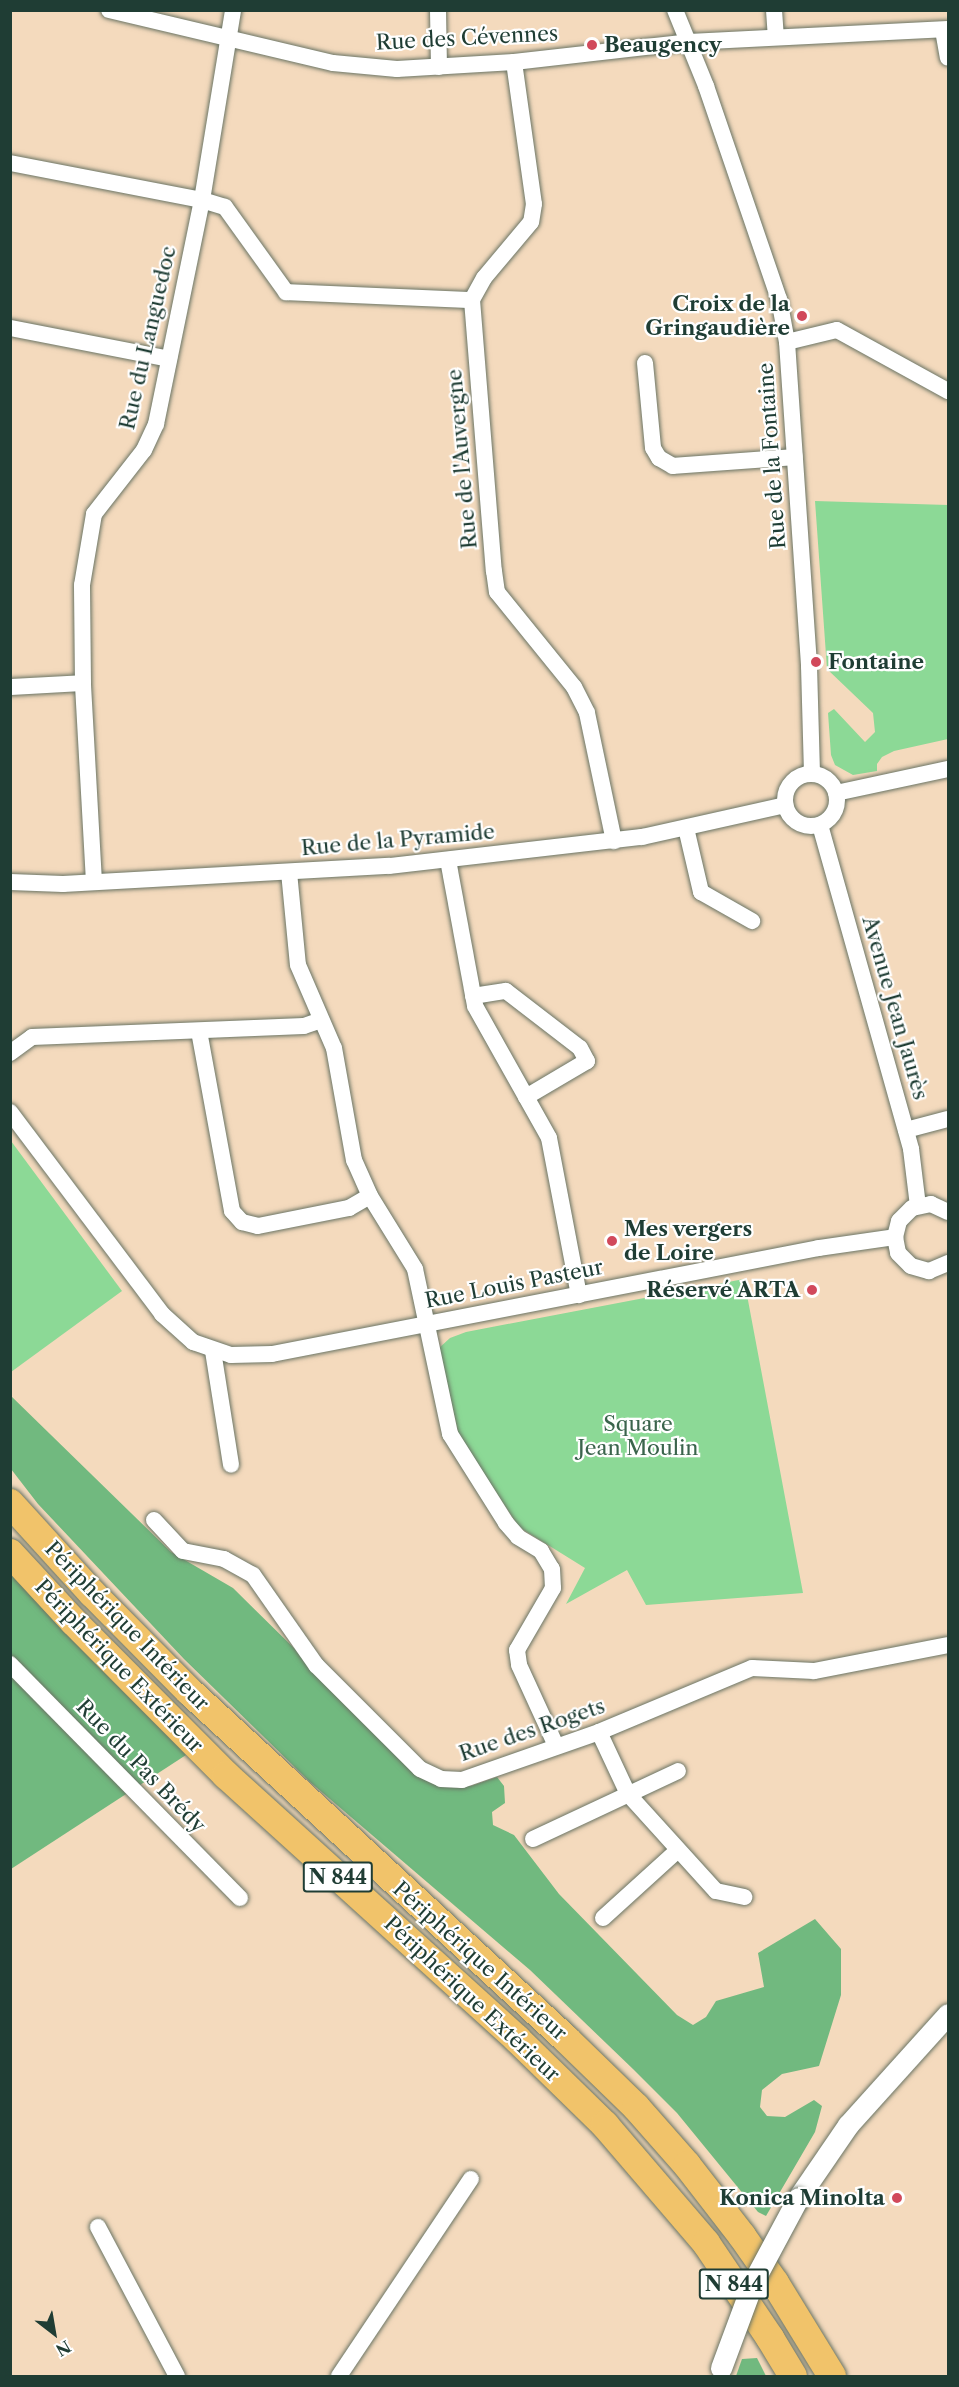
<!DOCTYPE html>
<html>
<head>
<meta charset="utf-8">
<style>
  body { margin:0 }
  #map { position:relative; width:959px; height:2387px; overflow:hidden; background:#f4dabd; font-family:"Libre Caslon Text",serif }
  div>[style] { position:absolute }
  .green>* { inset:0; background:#8cd996 }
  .forest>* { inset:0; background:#71b97f }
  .roads { filter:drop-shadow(0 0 2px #6a7464) drop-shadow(0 0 2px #6a7464) }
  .minor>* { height:16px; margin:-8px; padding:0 8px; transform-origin:8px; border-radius:8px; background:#fff }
  .minor>.ring { margin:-8px; padding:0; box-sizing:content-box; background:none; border:16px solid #fff; border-radius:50% }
  .tertiary>* { height:21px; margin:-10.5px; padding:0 10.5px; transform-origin:10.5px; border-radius:10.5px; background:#fff }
  .trunk>* { height:28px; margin:-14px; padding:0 14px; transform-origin:14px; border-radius:14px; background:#f1c36a }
  .bridges { filter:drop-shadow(0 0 2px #6a7464) drop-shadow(0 0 2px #6a7464) }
  .tertiary-bridge>* { height:21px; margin:-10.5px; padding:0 10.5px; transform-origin:10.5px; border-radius:10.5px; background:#fff }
  .dots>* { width:16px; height:16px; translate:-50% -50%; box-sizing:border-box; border:3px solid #fff; border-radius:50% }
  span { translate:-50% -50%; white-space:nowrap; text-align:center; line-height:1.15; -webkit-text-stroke:4.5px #fff; paint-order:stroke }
  .shield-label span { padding:2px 4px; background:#fff; border:2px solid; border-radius:4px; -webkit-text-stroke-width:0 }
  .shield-label { font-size:20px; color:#1f3d34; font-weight:700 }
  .street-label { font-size:21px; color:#1f3d34 }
  .poi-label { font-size:21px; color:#1f3d34; font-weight:700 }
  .left { translate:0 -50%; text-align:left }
  .right { translate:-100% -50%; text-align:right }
  .park-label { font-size:21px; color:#3a644c }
  .frame { position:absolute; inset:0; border:12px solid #1f3d34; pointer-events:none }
  .north { position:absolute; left:24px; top:2303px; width:60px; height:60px; -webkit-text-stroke:4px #fff; paint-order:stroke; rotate:149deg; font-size:16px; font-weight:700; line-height:24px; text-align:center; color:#1f3d34 }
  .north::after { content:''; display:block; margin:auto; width:21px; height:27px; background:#1f3d34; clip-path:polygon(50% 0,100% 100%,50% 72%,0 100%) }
</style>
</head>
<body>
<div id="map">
  <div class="green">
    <div style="clip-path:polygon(815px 501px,948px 505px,948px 739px,894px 751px,882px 757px,877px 764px,877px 771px,853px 775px,835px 765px,831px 755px,828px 713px,834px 709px,865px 742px,875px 732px,873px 713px,827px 669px)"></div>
    <div style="clip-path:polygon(11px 1141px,122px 1291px,11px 1372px,10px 1372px)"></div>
    <div style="clip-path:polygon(744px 1279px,803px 1593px,646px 1605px,627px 1570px,566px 1604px,585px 1568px,519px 1527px,459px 1436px,439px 1348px,450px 1338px,466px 1332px)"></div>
  </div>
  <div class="forest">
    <div style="clip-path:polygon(10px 1395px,171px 1552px,233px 1588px,428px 1780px,471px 1786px,497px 1777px,504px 1786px,505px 1803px,492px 1812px,493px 1825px,514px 1835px,559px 1894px,677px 2015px,693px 2025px,706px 2017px,716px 2001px,764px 1987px,758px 1953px,815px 1919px,841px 1949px,841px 1995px,819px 2066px,782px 2074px,762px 2090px,760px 2107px,767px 2116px,785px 2117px,814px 2100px,822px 2106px,815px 2132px,766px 2216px,758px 2212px,677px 2113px,633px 2069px,530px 1970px,310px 1782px,184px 1659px,38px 1504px,11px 1469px)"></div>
    <div style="clip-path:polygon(10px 1558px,186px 1755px,11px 1869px,10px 1869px)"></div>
    <div style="clip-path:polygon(757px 2358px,766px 2376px,736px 2376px,742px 2359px)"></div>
  </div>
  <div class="roads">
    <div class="minor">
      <div style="left:109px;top:10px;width:230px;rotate:13.3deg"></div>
      <div style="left:333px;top:63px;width:64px;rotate:5.4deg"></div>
      <div style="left:397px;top:69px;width:117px;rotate:-3.4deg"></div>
      <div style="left:514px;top:62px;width:176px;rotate:-6.5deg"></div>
      <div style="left:689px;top:42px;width:259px;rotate:-2.9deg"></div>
      <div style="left:438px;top:10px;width:57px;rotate:89deg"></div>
      <div style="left:675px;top:10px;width:82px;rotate:67.8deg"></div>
      <div style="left:706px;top:86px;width:225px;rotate:71.1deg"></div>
      <div style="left:779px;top:299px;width:44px;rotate:79.5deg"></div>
      <div style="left:787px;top:342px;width:325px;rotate:86.1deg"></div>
      <div style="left:809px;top:666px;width:108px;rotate:88.4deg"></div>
      <div style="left:774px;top:10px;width:27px;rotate:86deg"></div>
      <div style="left:943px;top:30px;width:28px;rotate:80deg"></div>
      <div style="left:514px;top:62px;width:143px;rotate:82deg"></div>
      <div style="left:534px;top:204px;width:18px;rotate:99deg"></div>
      <div style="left:531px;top:222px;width:73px;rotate:130deg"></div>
      <div style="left:484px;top:278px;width:25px;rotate:119deg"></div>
      <div style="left:472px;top:300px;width:272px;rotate:85.4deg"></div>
      <div style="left:494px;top:571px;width:21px;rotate:82deg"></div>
      <div style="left:497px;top:592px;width:122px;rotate:51deg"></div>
      <div style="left:574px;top:687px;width:29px;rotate:63deg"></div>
      <div style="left:587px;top:713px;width:131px;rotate:78.1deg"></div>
      <div style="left:10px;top:163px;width:196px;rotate:10.9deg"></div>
      <div style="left:202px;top:200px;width:24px;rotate:17deg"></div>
      <div style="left:225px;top:207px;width:105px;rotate:54.3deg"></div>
      <div style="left:286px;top:292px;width:186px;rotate:2.5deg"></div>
      <div style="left:10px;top:328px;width:162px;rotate:11deg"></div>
      <div style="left:787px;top:342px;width:51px;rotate:-13.5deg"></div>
      <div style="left:837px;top:330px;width:127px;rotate:28.8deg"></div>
      <div style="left:645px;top:363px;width:85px;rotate:84.6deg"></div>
      <div style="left:653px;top:448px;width:12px;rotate:59deg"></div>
      <div style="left:659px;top:458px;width:16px;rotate:30deg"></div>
      <div style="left:673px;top:466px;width:122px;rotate:-4.2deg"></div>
      <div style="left:10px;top:687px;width:73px;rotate:-3.1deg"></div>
      <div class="ring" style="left:785px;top:774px;width:36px;height:36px"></div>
      <div style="left:836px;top:793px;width:115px;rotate:-12.1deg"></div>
      <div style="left:820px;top:825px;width:337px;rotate:74.3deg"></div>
      <div style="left:911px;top:1149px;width:57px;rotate:83deg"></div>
      <div style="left:686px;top:828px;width:66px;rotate:76.8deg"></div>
      <div style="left:701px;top:892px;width:59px;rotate:29.6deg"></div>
      <div style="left:448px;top:860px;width:148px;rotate:79.5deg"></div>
      <div style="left:475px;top:1006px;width:151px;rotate:60.7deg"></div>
      <div style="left:549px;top:1138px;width:160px;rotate:79.2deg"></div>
      <div style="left:289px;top:872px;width:93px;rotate:84.5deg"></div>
      <div style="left:298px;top:965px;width:90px;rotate:66.6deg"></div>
      <div style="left:334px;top:1048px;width:114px;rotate:79.9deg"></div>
      <div style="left:354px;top:1160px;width:39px;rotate:66deg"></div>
      <div style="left:370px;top:1196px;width:86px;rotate:58.3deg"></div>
      <div style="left:415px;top:1269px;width:169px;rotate:78deg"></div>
      <div style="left:450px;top:1434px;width:105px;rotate:57.8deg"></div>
      <div style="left:506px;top:1523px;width:18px;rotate:49deg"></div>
      <div style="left:518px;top:1537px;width:27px;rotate:31deg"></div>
      <div style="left:541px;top:1551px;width:21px;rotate:59deg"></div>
      <div style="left:552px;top:1569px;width:19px;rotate:87deg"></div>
      <div style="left:553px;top:1588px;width:72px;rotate:120.1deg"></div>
      <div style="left:517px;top:1650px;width:15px;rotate:82deg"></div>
      <div style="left:519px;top:1665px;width:89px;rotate:65.4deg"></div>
      <div style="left:10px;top:882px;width:53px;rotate:2.2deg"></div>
      <div style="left:63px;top:884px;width:327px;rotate:-3.2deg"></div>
      <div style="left:390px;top:866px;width:254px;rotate:-6.6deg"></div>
      <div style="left:642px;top:837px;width:147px;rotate:-12.6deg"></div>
      <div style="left:94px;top:882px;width:199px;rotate:-93.2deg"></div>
      <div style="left:83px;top:683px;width:98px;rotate:-90.6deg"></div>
      <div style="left:82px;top:585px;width:72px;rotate:-80.4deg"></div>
      <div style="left:94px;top:514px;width:81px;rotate:-52deg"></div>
      <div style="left:144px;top:450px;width:29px;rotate:-65deg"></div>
      <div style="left:156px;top:424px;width:229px;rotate:-78.4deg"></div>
      <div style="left:202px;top:200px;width:193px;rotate:-80.7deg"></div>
      <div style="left:473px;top:996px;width:33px;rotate:-9deg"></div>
      <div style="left:506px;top:991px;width:93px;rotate:37.6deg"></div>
      <div style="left:580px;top:1048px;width:15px;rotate:62deg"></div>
      <div style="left:587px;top:1061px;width:71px;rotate:149.5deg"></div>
      <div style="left:199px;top:1031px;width:183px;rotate:79.6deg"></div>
      <div style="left:232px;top:1211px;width:15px;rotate:48deg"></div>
      <div style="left:242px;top:1222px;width:16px;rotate:14deg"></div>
      <div style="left:258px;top:1226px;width:93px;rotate:-11.2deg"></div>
      <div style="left:349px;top:1208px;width:24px;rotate:-30deg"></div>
      <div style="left:10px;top:1053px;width:27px;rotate:-36deg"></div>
      <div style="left:32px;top:1037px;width:272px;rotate:-2.3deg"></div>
      <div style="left:304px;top:1026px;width:18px;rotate:-19deg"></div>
      <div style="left:10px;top:1112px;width:253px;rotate:53deg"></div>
      <div style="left:162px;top:1314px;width:42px;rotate:42.1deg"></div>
      <div style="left:193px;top:1342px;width:40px;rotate:18.9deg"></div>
      <div style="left:231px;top:1355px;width:41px;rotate:-1.4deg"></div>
      <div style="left:272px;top:1354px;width:557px;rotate:-10.97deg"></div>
      <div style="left:819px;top:1248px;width:77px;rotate:-8.2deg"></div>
      <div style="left:906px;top:1130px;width:43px;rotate:-14.7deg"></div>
      <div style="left:948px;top:1212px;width:19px;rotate:-155deg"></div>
      <div style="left:931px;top:1204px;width:19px;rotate:168deg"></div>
      <div style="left:912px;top:1208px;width:18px;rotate:135deg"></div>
      <div style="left:899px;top:1221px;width:16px;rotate:104deg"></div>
      <div style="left:895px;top:1237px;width:16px;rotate:79deg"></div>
      <div style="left:898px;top:1253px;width:18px;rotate:45deg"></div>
      <div style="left:911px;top:1266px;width:19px;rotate:16deg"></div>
      <div style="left:929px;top:1271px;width:21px;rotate:-23deg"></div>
      <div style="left:213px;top:1351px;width:115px;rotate:81deg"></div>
      <div style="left:154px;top:1520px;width:42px;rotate:46.9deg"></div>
      <div style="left:183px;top:1551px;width:42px;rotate:11deg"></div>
      <div style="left:224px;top:1559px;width:33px;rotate:29deg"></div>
      <div style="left:253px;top:1575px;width:110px;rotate:55deg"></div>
      <div style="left:316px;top:1665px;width:147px;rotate:45deg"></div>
      <div style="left:420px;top:1769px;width:23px;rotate:25deg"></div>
      <div style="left:441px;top:1779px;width:21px;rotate:3deg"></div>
      <div style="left:462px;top:1780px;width:145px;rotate:-19.3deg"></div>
      <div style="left:599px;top:1732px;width:166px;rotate:-22.7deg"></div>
      <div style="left:752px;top:1668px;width:62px;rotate:2.8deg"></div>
      <div style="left:814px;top:1671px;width:136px;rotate:-11deg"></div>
      <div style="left:10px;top:1664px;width:328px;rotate:45.5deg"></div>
      <div style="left:599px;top:1732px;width:68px;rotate:64.9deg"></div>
      <div style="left:628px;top:1794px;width:131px;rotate:47.8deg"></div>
      <div style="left:716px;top:1891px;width:29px;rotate:12deg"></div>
      <div style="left:533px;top:1839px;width:160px;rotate:-25.1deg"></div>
      <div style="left:603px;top:1918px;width:101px;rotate:-42.2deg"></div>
      <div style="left:98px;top:2227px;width:169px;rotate:62.1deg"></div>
      <div style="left:339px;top:2376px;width:237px;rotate:-56.2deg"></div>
    </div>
    <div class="tertiary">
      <div style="left:798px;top:2198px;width:88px;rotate:-55.6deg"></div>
      <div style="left:848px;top:2125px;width:149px;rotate:-48deg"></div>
    </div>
    <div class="trunk">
      <div style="left:10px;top:1503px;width:122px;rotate:47.7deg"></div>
      <div style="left:92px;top:1593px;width:139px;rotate:45.3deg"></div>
      <div style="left:190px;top:1692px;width:512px;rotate:42.7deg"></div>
      <div style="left:566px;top:2039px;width:98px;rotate:44.2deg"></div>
      <div style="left:636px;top:2107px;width:77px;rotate:48.7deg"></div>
      <div style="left:687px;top:2165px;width:90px;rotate:52.2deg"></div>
      <div style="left:742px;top:2236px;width:57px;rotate:54.9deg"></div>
      <div style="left:775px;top:2283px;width:109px;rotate:58.5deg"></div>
      <div style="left:10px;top:1553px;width:94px;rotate:47.2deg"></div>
      <div style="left:74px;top:1622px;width:216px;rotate:45.2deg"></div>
      <div style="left:226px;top:1775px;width:393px;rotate:42.2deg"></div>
      <div style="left:517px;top:2039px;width:123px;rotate:44.3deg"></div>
      <div style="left:605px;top:2125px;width:155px;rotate:49.4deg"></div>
      <div style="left:706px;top:2243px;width:115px;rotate:56deg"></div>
      <div style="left:770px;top:2338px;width:44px;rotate:58.8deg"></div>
    </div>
  </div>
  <div class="bridges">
    <div class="tertiary-bridge">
      <div style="left:721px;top:2368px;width:92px;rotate:-69.6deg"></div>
      <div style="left:753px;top:2282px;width:95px;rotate:-61.8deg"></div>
    </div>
  </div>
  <div class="dots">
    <div style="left:592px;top:45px;background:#d1495b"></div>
    <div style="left:802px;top:316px;background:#d1495b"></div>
    <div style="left:816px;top:662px;background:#d1495b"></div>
    <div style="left:612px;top:1241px;background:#d1495b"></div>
    <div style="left:812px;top:1290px;background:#d1495b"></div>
    <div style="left:897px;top:2198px;background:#d1495b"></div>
  </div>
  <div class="shield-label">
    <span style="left:338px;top:1877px">N 844</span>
    <span style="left:734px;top:2284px">N 844</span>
  </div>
  <div class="street-label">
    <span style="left:467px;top:38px;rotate:-3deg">Rue des Cévennes</span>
    <span style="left:148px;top:338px;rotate:-77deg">Rue du Languedoc</span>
    <span style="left:772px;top:456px;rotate:-94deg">Rue de la Fontaine</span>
    <span style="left:462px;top:459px;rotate:-95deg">Rue de l'Auvergne</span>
    <span style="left:398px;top:840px;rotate:-5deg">Rue de la Pyramide</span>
    <span style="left:895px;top:1008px;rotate:74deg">Avenue Jean Jaurès</span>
    <span style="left:514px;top:1284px;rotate:-11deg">Rue Louis Pasteur</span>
    <span style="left:127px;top:1626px;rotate:46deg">Périphérique Intérieur</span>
    <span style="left:119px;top:1666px;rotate:46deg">Périphérique Extérieur</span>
    <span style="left:532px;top:1730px;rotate:-19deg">Rue des Rogets</span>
    <span style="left:141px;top:1766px;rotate:46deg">Rue du Pas Brédy</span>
    <span style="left:480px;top:1961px;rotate:42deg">Périphérique Intérieur</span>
    <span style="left:472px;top:1999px;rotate:43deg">Périphérique Extérieur</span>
  </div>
  <div class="poi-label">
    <span class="left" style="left:604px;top:45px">Beaugency</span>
    <span class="right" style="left:790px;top:316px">Croix de la<br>Gringaudière</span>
    <span class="left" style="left:828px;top:662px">Fontaine</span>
    <span class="left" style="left:624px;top:1241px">Mes vergers<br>de Loire</span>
    <span class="right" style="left:800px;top:1290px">Réservé ARTA</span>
    <span class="right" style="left:885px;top:2198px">Konica Minolta</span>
  </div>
  <div class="park-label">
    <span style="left:638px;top:1436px">Square<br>Jean Moulin</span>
  </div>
  <div class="frame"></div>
  <div class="north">N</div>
</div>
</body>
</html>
